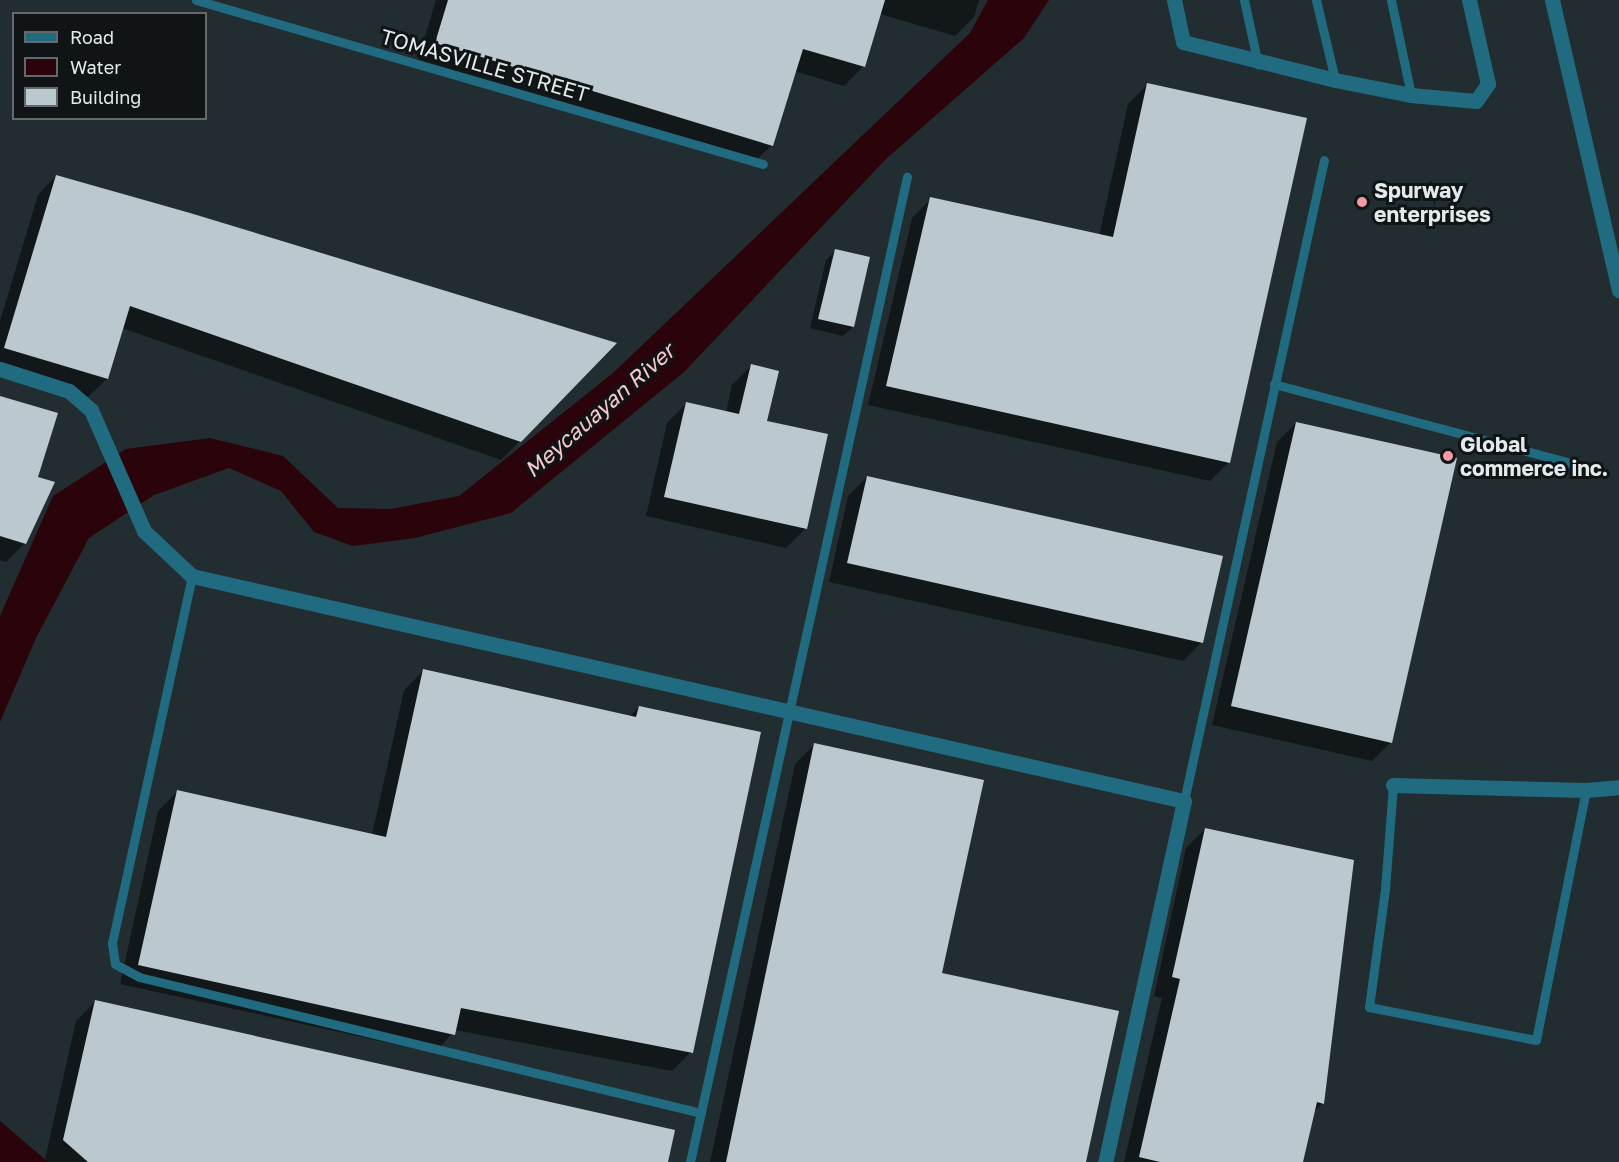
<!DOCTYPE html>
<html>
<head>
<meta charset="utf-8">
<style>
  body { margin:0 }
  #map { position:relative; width:1619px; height:1162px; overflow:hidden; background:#222d31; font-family:"Golos Text",sans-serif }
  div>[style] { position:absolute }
  .water>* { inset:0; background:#2b030b }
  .shadow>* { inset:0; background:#0007 }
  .building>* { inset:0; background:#bbc9ce }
  .lane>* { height:9px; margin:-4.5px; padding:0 4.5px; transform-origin:4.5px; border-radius:4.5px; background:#216b80 }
  .street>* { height:15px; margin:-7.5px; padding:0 7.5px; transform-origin:7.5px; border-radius:7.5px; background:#216b80 }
  .dots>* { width:16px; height:16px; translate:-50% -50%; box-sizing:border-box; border:3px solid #101416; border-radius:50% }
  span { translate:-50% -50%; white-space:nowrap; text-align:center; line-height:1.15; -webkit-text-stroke:6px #101416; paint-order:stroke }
  .street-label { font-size:21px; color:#e3eaec }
  .poi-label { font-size:21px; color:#e3eaec; font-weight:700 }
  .left { translate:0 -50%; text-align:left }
  .water-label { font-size:22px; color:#f9c7ca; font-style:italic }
  .legend { position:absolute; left:12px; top:12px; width:195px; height:108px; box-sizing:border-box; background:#101416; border:2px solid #646a6c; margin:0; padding:8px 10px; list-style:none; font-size:18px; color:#e3eaec }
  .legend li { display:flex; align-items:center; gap:12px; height:30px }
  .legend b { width:30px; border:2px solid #646a6c }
</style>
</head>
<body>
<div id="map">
  <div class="water">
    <div style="clip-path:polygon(988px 0,1049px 0,1024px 38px,886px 159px,684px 372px,511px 513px,415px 538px,353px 546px,314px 532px,281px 491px,229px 468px,154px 495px,89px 538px,36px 638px,0 722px,0 616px,53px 496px,126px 449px,210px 438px,283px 456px,338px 508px,391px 509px,459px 496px,613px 373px,970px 33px)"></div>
    <div style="clip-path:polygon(0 1121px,48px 1162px,0 1162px)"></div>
  </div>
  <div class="shadow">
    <div style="clip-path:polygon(436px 0,979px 0,974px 17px,955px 36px,880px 14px,863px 67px,844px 86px,794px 71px,772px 145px,752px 164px,417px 62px)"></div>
    <div style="clip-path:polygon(1147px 85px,1229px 462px,1210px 481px,868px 405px,912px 218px,931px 199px,1099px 236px,1128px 104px)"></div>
    <div style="clip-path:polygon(56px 176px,520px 441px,501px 460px,122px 328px,107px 379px,88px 397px,0 371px,0 321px,38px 195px)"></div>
    <div style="clip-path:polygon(835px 251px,853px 327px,843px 336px,810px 328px,826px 260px)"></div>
    <div style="clip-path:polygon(751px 366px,766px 422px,827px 435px,805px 529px,786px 548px,646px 516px,667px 423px,687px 403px,726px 412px,732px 385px)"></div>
    <div style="clip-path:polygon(0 397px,36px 478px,25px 543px,6px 562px,0 560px)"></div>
    <div style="clip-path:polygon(1296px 423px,1391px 742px,1372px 761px,1212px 725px,1277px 442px)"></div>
    <div style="clip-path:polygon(867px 477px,1202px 642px,1183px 661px,829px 582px,848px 496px)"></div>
    <div style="clip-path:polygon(423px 671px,629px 717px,639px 707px,691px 1052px,672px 1071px,455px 1030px,435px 1053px,120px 984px,158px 811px,177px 792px,372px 835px,404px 690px)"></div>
    <div style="clip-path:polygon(814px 745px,940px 974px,1085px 1162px,710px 1162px,795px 764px)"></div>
    <div style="clip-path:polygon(1205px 829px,1323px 1103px,1313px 1113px,1301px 1162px,1124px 1162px,1162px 998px,1154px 996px,1186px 848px)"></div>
    <div style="clip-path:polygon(95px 1002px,666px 1162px,48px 1162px,45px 1159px,76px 1021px)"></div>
  </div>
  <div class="building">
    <div style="clip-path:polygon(448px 0,885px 0,865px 67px,803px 49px,773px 146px,435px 43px)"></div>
    <div style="clip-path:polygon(1147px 83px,1307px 118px,1230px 463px,886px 386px,930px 197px,1113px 237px)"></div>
    <div style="clip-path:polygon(56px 175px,190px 213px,617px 343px,521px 442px,130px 306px,108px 379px,4px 348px)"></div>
    <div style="clip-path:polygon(835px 249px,870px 257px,854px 327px,818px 319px)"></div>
    <div style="clip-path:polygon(751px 364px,779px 371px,767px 421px,828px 434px,807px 529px,664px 497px,686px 402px,739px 414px)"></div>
    <div style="clip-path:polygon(0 396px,58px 413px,38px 477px,55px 482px,26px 544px,0 536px)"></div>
    <div style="clip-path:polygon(1296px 422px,1457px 458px,1392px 743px,1231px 706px)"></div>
    <div style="clip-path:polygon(867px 476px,1223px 556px,1203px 643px,847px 563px)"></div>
    <div style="clip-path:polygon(423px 669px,636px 717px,639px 706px,761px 732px,693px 1053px,461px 1008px,455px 1035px,138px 965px,177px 790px,386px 837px)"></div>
    <div style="clip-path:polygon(814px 743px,984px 780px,942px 973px,1119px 1011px,1086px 1162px,726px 1162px)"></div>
    <div style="clip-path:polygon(1205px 828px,1354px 860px,1324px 1104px,1317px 1102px,1303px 1162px,1160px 1162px,1139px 1157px,1180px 979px,1172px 977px)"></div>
    <div style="clip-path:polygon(95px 1000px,675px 1130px,668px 1162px,88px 1162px,63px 1140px)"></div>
  </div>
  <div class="lane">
    <div style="left:196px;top:0;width:590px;rotate:16.13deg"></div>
    <div style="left:1244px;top:0;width:66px;rotate:77.7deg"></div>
    <div style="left:1316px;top:0;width:82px;rotate:76.6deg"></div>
    <div style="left:1391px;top:0;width:97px;rotate:78.1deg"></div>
    <div style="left:1274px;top:384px;width:322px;rotate:14.9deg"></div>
    <div style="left:192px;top:576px;width:376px;rotate:102.3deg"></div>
    <div style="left:112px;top:943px;width:21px;rotate:82deg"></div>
    <div style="left:115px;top:964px;width:27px;rotate:28deg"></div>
    <div style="left:139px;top:977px;width:578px;rotate:13.6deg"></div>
    <div style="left:1393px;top:785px;width:104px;rotate:94.4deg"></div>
    <div style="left:1385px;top:889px;width:119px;rotate:97.7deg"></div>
    <div style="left:1369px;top:1007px;width:170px;rotate:11.2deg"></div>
    <div style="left:1536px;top:1040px;width:255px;rotate:-78.7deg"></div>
    <div style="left:1184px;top:801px;width:656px;rotate:-77.68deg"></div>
    <div style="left:690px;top:1162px;width:1009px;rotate:-77.58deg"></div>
  </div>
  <div class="street">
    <div style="left:1174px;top:0;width:43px;rotate:77.9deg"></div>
    <div style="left:1183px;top:42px;width:157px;rotate:14deg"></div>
    <div style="left:1335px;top:80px;width:77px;rotate:11.2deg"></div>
    <div style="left:1411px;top:95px;width:65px;rotate:5.3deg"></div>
    <div style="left:1476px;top:101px;width:21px;rotate:-55deg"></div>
    <div style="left:1488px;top:84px;width:86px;rotate:-102.7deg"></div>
    <div style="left:1552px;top:0;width:298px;rotate:77deg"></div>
    <div style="left:0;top:369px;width:72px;rotate:17.7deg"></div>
    <div style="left:69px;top:391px;width:29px;rotate:41deg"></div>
    <div style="left:91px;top:410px;width:132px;rotate:66.3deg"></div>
    <div style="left:144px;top:531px;width:66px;rotate:43.2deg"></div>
    <div style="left:192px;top:576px;width:1017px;rotate:12.78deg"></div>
    <div style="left:1184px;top:801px;width:370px;rotate:102.3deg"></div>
    <div style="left:1393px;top:785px;width:193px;rotate:1.5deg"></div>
    <div style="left:1586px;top:790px;width:33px;rotate:-5deg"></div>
  </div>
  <div class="dots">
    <div style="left:1362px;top:202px;background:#f49aa3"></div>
    <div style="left:1448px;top:456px;background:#f49aa3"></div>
  </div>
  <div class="street-label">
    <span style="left:485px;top:65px;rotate:16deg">TOMASVILLE STREET</span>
  </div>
  <div class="poi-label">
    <span class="left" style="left:1374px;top:202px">Spurway<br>enterprises</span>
    <span class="left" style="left:1460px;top:456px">Global<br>commerce inc.</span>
  </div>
  <div class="water-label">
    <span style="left:599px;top:410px;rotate:-41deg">Meycauayan River</span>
  </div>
  <ul class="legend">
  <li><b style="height:8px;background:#216b80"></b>Road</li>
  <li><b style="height:16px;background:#2b030b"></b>Water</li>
  <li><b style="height:16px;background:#bbc9ce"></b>Building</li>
  </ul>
</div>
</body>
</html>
